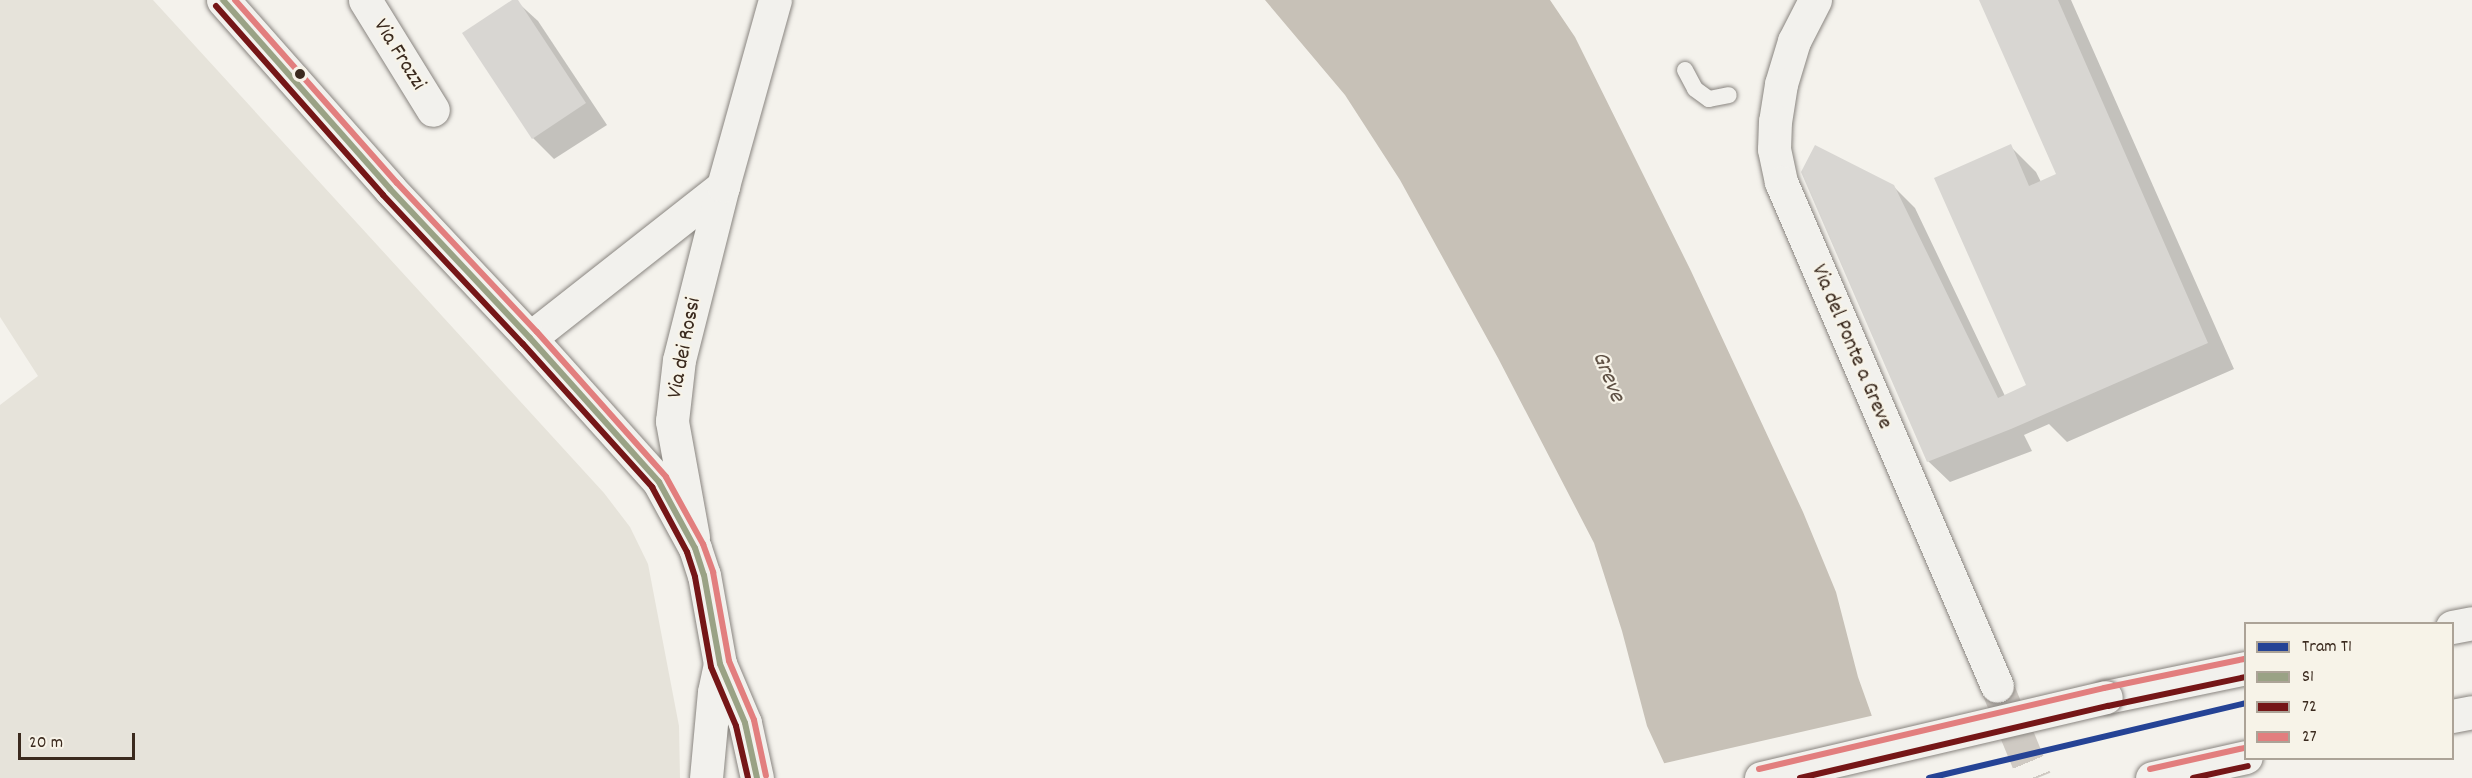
<!DOCTYPE html>
<html>
<head>
<meta charset="utf-8">
<style>
  body { margin:0 }
  #map { position:relative; width:2472px; height:778px; overflow:hidden; background:#f4f2ec; font-family:Dekko,sans-serif }
  div>[style] { position:absolute }
  .green>* { inset:0; background:#e6e3da }
  .water>* { inset:0; background:#c7c1b7 }
  .pier>* { inset:0; background:#f4f2ec }
  .shadow>* { inset:0; background:#0003 }
  .building>* { inset:0; background:#d8d6d2 }
  .street-tunnel>* { height:33px; margin-top:-16.5px; transform-origin:0; background:repeating-linear-gradient(90deg,#cfcac3 0 33px,transparent 0 49px) }
  .roads { filter:drop-shadow(0 0 2px #898580) drop-shadow(0 0 2px #898580) }
  .lane>* { height:16px; margin:-8px; padding:0 8px; transform-origin:8px; border-radius:8px; background:#f2f1ed }
  .street>* { height:33px; margin:-16.5px; padding:0 16.5px; transform-origin:16.5px; border-radius:16.5px; background:#f2f1ed }
  .secondary>* { height:33px; margin:-16.5px; padding:0 16.5px; transform-origin:16.5px; border-radius:16.5px; background:#f2f1ed }
  .bridges { filter:drop-shadow(0 0 2px #898580) drop-shadow(0 0 2px #898580) }
  .secondary-bridge>* { height:33px; margin:-16.5px; padding:0 16.5px; transform-origin:16.5px; border-radius:16.5px; background:#f2f1ed }
  .bus-1>* { height:6px; margin:-3px; padding:0 3px; transform-origin:3px; border-radius:3px; background:#9aa285 }
  .bus-2>* { height:6px; margin:-3px; padding:0 3px; transform-origin:3px; border-radius:3px; background:#751617 }
  .bus-3>* { height:6px; margin:-3px; padding:0 3px; transform-origin:3px; border-radius:3px; background:#e27e7e }
  .tram-1>* { height:6px; margin:-3px; padding:0 3px; transform-origin:3px; border-radius:3px; background:#254395 }
  .dots>* { width:16px; height:16px; translate:-50% -50%; box-sizing:border-box; border:3px solid #f7f3e8; border-radius:50% }
  span { translate:-50% -50%; white-space:nowrap; text-align:center; line-height:1.15; -webkit-text-stroke:4.5px #f7f3e8; paint-order:stroke }
  .street-label { font-size:22px; color:#3b2a1e }
  .water-label { font-size:24px; color:#5f5145; font-style:italic }
  .legend { position:absolute; left:2244px; top:622px; width:210px; height:138px; box-sizing:border-box; background:#f7f3e8; border:2px solid #aca397; margin:0; padding:8px 10px; list-style:none; font-size:18px; color:#3b2a1e }
  .legend li { display:flex; align-items:center; gap:12px; height:30px }
  .legend b { width:30px; border:2px solid #aca397 }
  .scale { position:absolute; left:18px; top:733px; width:117px; height:27px; box-sizing:border-box; border:3px solid #3b2a1e; border-top:0; padding-left:8px; font-size:18px; line-height:21px; white-space:nowrap; color:#3b2a1e; -webkit-text-stroke:4px #f7f3e8; paint-order:stroke }
</style>
</head>
<body>
<div id="map">
  <div class="green">
    <div style="clip-path:polygon(0 0,153px 0,604px 493px,630px 527px,648px 564px,679px 726px,680px 778px,0 778px,0 405px,38px 376px,0 317px)"></div>
  </div>
  <div class="water">
    <div style="clip-path:polygon(1265px 0,1550px 0,1575px 37px,1691px 271px,1803px 512px,1836px 592px,1858px 677px,1894px 778px,1671px 778px,1647px 726px,1622px 631px,1594px 543px,1498px 358px,1400px 180px,1345px 95px)"></div>
  </div>
  <div class="pier">
    <div style="clip-path:polygon(1875px 715px,1897px 778px,1668px 778px,1661px 764px)"></div>
  </div>
  <div class="shadow">
    <div style="clip-path:polygon(515px 0,538px 21px,607px 125px,554px 159px,533px 138px)"></div>
    <div style="clip-path:polygon(1981px 0,2071px 0,2234px 369px,2067px 442px,2049px 424px,2024px 435px,2032px 451px,1950px 482px,1928px 461px,1893px 186px,1915px 208px,2005px 396px,2028px 386px,2010px 146px,2036px 172px,2041px 182px,2058px 175px)"></div>
  </div>
  <div class="building">
    <div style="clip-path:polygon(512px 0,518px 0,586px 103px,532px 139px,462px 33px)"></div>
    <div style="clip-path:polygon(1979px 0,2058px 0,2208px 343px,2011px 429px,1927px 462px,1801px 172px,1815px 145px,1894px 185px,1998px 398px,2026px 385px,1934px 178px,2011px 144px,2029px 186px,2056px 174px)"></div>
  </div>
  <div class="street-tunnel">
    <div style="left:1997px;top:686px;width:100px;rotate:67.6deg"></div>
  </div>
  <div class="roads">
    <div class="lane">
      <div style="left:1685px;top:70px;width:21px;rotate:62deg"></div>
      <div style="left:1695px;top:89px;width:17px;rotate:36deg"></div>
      <div style="left:1709px;top:99px;width:20px;rotate:-11deg"></div>
    </div>
    <div class="street">
      <div style="left:365px;top:0;width:129px;rotate:58.3deg"></div>
      <div style="left:1815px;top:0;width:46px;rotate:117.1deg"></div>
      <div style="left:1794px;top:41px;width:45px;rotate:106.8deg"></div>
      <div style="left:1781px;top:84px;width:37px;rotate:99deg"></div>
      <div style="left:1775px;top:121px;width:28px;rotate:92deg"></div>
      <div style="left:1774px;top:149px;width:34px;rotate:78deg"></div>
      <div style="left:1781px;top:182px;width:548px;rotate:66.8deg"></div>
      <div style="left:530px;top:338px;width:246px;rotate:-38.2deg"></div>
      <div style="left:693px;top:537px;width:118px;rotate:-100.3deg"></div>
      <div style="left:672px;top:421px;width:61px;rotate:-83.5deg"></div>
      <div style="left:679px;top:360px;width:179px;rotate:-75.8deg"></div>
      <div style="left:723px;top:186px;width:193px;rotate:-74.4deg"></div>
    </div>
    <div class="secondary">
      <div style="left:223px;top:0;width:252px;rotate:48.5deg"></div>
      <div style="left:390px;top:189px;width:204px;rotate:46.8deg"></div>
      <div style="left:530px;top:338px;width:193px;rotate:48.1deg"></div>
      <div style="left:659px;top:482px;width:75px;rotate:61.4deg"></div>
      <div style="left:695px;top:548px;width:28px;rotate:72deg"></div>
      <div style="left:704px;top:575px;width:90px;rotate:79.8deg"></div>
      <div style="left:720px;top:664px;width:64px;rotate:67deg"></div>
      <div style="left:745px;top:723px;width:56px;rotate:77.7deg"></div>
      <div style="left:2452px;top:627px;width:20px;rotate:-11deg"></div>
      <div style="left:2106px;top:697px;width:143px;rotate:-11.7deg"></div>
      <div style="left:2452px;top:716px;width:20px;rotate:-11deg"></div>
      <div style="left:706px;top:778px;width:86px;rotate:-84.7deg"></div>
      <div style="left:714px;top:692px;width:29px;rotate:-78deg"></div>
      <div style="left:2152px;top:778px;width:96px;rotate:-12.6deg"></div>
    </div>
  </div>
  <div class="bridges">
    <div class="secondary-bridge">
      <div style="left:1761px;top:778px;width:354px;rotate:-13.2deg"></div>
    </div>
  </div>
  <div class="bus-1">
    <div style="left:223px;top:0;width:252px;rotate:48.5deg"></div>
    <div style="left:390px;top:189px;width:204px;rotate:46.8deg"></div>
    <div style="left:530px;top:338px;width:193px;rotate:48.1deg"></div>
    <div style="left:659px;top:482px;width:75px;rotate:61.4deg"></div>
    <div style="left:695px;top:548px;width:28px;rotate:72deg"></div>
    <div style="left:704px;top:575px;width:90px;rotate:79.8deg"></div>
    <div style="left:720px;top:664px;width:64px;rotate:67deg"></div>
    <div style="left:745px;top:723px;width:56px;rotate:77.7deg"></div>
  </div>
  <div class="bus-2">
    <div style="left:216px;top:6px;width:252px;rotate:48.5deg"></div>
    <div style="left:383px;top:195px;width:204px;rotate:46.8deg"></div>
    <div style="left:523px;top:344px;width:193px;rotate:47.9deg"></div>
    <div style="left:652px;top:487px;width:74px;rotate:61.7deg"></div>
    <div style="left:687px;top:552px;width:26px;rotate:72deg"></div>
    <div style="left:695px;top:577px;width:91px;rotate:79.9deg"></div>
    <div style="left:711px;top:667px;width:64px;rotate:67deg"></div>
    <div style="left:736px;top:726px;width:53px;rotate:77deg"></div>
    <div style="left:1800px;top:778px;width:316px;rotate:-13.2deg"></div>
    <div style="left:2108px;top:706px;width:141px;rotate:-11.9deg"></div>
    <div style="left:2193px;top:778px;width:56px;rotate:-12.3deg"></div>
  </div>
  <div class="bus-3">
    <div style="left:235px;top:0;width:244px;rotate:48.5deg"></div>
    <div style="left:397px;top:183px;width:204px;rotate:46.8deg"></div>
    <div style="left:537px;top:332px;width:194px;rotate:48.3deg"></div>
    <div style="left:666px;top:477px;width:77px;rotate:61.1deg"></div>
    <div style="left:703px;top:544px;width:30px;rotate:70deg"></div>
    <div style="left:713px;top:572px;width:90px;rotate:79.8deg"></div>
    <div style="left:729px;top:661px;width:64px;rotate:67deg"></div>
    <div style="left:754px;top:720px;width:57px;rotate:77.9deg"></div>
    <div style="left:1759px;top:769px;width:354px;rotate:-13.2deg"></div>
    <div style="left:2104px;top:688px;width:143px;rotate:-11.7deg"></div>
    <div style="left:2150px;top:769px;width:96px;rotate:-12.6deg"></div>
  </div>
  <div class="tram-1">
    <div style="left:1929px;top:778px;width:326px;rotate:-13.3deg"></div>
  </div>
  <div class="dots">
    <div style="left:300px;top:74px;background:#3b2a1e"></div>
  </div>
  <div class="street-label">
    <span style="left:399px;top:55px;rotate:58deg">Via Frazzi</span>
    <span style="left:1851px;top:347px;rotate:67deg">Via del Ponte a Greve</span>
    <span style="left:685px;top:348px;rotate:-79deg">Via dei Rossi</span>
  </div>
  <div class="water-label">
    <span style="left:1607px;top:377px;rotate:68deg">Greve</span>
  </div>
  <ul class="legend">
  <li><b style="height:8px;background:#254395"></b>Tram T1</li>
  <li><b style="height:8px;background:#9aa285"></b>S1</li>
  <li><b style="height:8px;background:#751617"></b>72</li>
  <li><b style="height:8px;background:#e27e7e"></b>27</li>
  </ul>
  <div class="scale">20 m</div>
</div>
</body>
</html>
